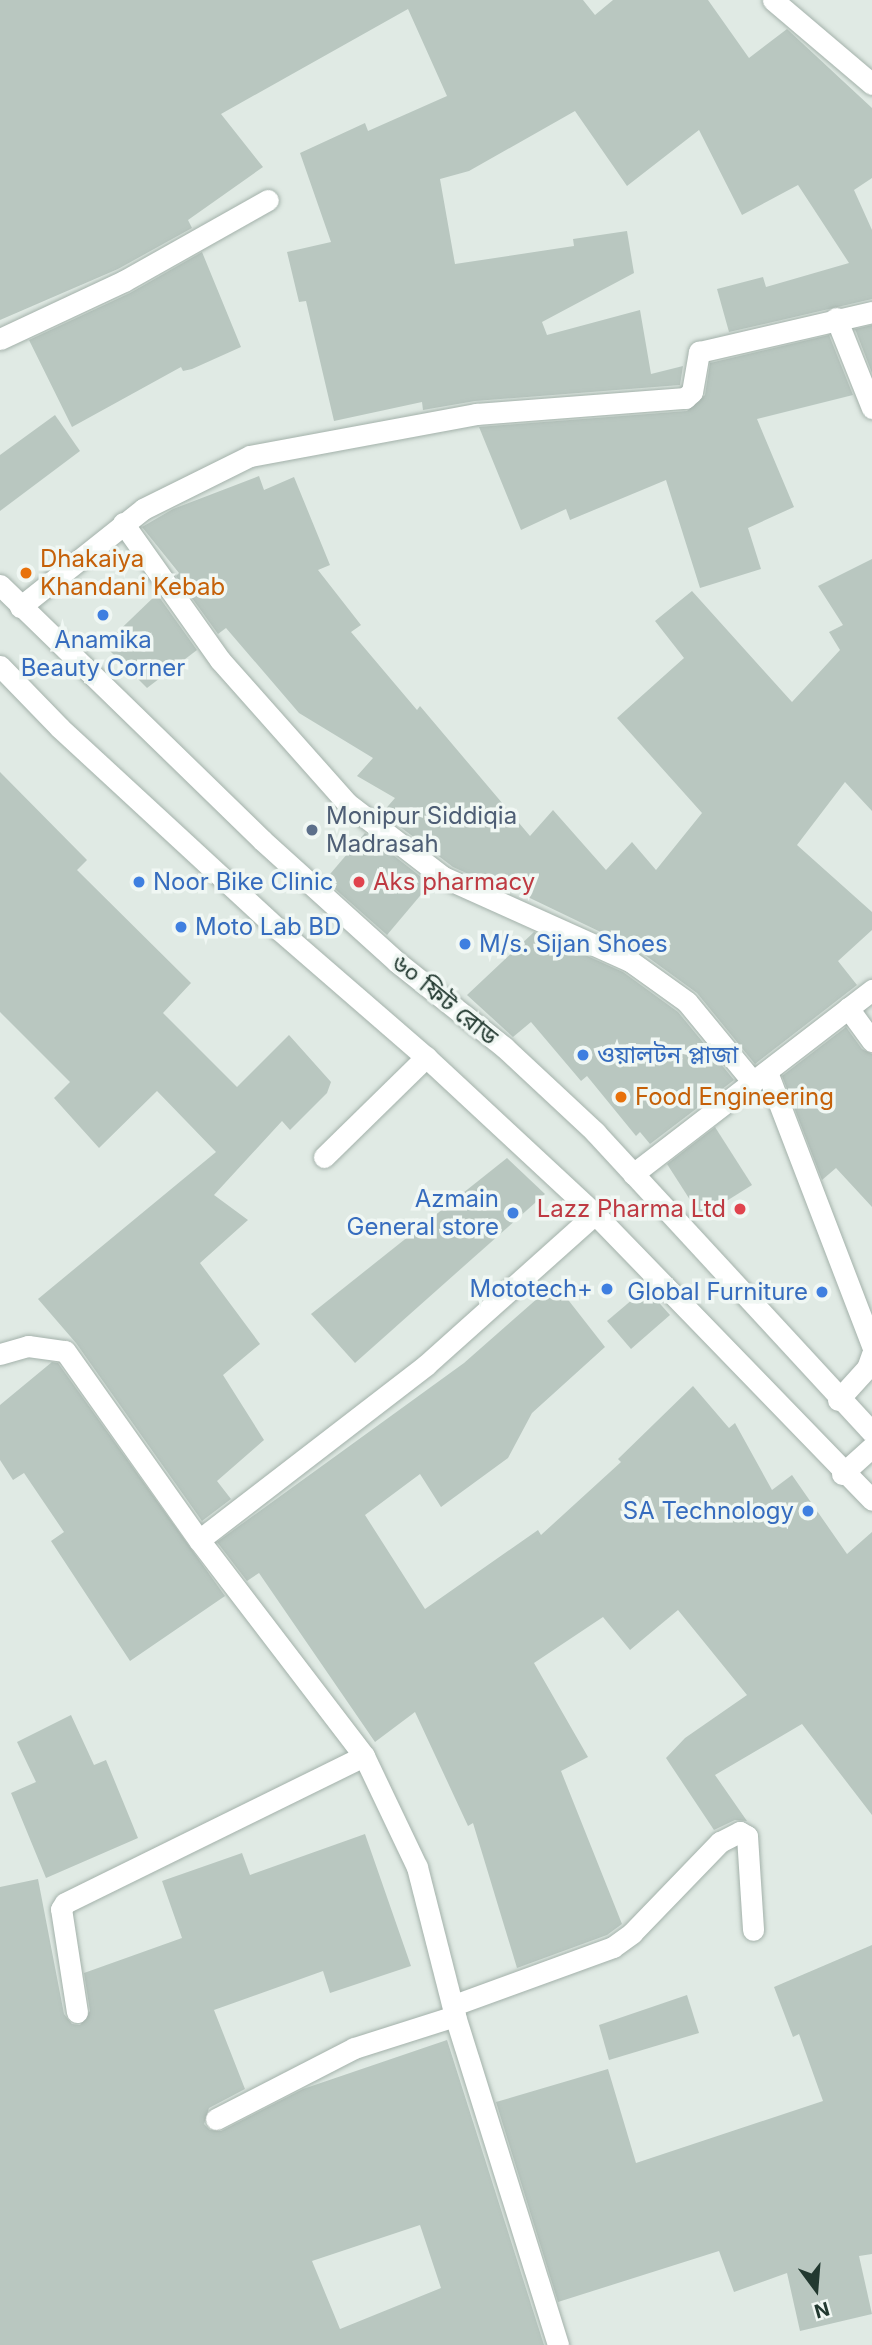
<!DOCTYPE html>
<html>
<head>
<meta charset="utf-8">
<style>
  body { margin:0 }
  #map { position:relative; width:872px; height:2345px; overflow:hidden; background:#e0eae4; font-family:Inter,"Noto Sans Bengali",sans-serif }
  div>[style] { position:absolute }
  .building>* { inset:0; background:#b9c7c0 }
  .roads { filter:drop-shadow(0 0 2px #a3b1aa) drop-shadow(0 0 2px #a3b1aa) }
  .minor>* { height:21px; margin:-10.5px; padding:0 10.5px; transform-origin:10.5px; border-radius:10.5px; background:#fff }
  .tertiary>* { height:21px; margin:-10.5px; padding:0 10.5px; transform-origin:10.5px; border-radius:10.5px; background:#fff }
  .dots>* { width:19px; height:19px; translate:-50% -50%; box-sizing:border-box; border:4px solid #f0f7f3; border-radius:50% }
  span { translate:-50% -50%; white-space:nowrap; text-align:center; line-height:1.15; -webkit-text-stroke:7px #f0f7f3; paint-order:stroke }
  .food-label { font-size:24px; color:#c56008 }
  .left { translate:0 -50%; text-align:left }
  .shop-label { font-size:24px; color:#366cbe }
  .right { translate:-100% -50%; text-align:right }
  .service-label { font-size:24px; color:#4e5e75 }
  .health-label { font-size:24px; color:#be3a42 }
  .street-label { font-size:24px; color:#223930 }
  .north { position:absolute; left:781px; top:2254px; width:70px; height:70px; -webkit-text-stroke:5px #f0f7f3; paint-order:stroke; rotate:164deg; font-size:19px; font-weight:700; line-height:28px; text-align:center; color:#223930 }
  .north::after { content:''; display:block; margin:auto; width:24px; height:32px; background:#223930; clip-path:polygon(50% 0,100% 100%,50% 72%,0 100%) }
</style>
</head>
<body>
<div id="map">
  <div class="building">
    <div style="clip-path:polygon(0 0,583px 0,595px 15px,613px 0,708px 0,749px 58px,787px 29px,872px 108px,872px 178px,854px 190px,872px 230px,872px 299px,729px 332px,717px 289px,763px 277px,766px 287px,849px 263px,798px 185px,742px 215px,699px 130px,627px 186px,575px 111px,469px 171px,440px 179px,455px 264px,574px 246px,573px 239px,627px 231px,634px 273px,542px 322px,547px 335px,640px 310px,651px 374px,683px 366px,680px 385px,475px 401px,423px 410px,422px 402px,334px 421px,306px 301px,299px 302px,287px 252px,331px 242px,300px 153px,365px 123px,368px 131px,447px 96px,408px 9px,221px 114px,263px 167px,188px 220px,192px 228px,118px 269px,0 320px)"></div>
    <div style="clip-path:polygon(202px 252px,241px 347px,192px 369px,183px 371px,181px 367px,72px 427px,29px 340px,130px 293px)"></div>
    <div style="clip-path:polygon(872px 325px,872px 373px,855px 329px)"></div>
    <div style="clip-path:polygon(829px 335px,853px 395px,757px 419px,794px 507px,748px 528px,761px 569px,700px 588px,666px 480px,570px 520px,566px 509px,521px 530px,479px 427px,687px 411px,705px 395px,710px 363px)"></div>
    <div style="clip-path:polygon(55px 415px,80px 451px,0 511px,0 455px)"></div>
    <div style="clip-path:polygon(259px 476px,264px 490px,294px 477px,330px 565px,318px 570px,361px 625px,351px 632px,417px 710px,420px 706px,530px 836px,553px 810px,606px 870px,632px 842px,656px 870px,702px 813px,617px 718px,684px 658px,655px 621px,692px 591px,792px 702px,840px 650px,829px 632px,843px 625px,818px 586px,872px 559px,872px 811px,845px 782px,797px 845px,872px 912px,872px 930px,838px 961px,857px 985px,755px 1064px,697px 993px,638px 950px,486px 877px,484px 881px,453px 867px,382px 813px,395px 798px,357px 776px,373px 758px,299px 713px,226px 628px,218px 634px,176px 576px,179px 573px,142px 527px,173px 509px)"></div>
    <div style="clip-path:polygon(157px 594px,197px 650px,147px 688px,104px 645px)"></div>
    <div style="clip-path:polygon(0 772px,87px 860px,77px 870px,191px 983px,163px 1013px,237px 1087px,289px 1035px,331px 1082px,327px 1093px,290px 1130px,282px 1121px,214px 1195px,248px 1220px,200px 1263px,260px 1344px,223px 1375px,264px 1440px,217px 1481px,231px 1499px,202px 1521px,76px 1343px,38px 1299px,216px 1152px,157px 1091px,99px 1148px,54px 1098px,70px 1082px,0 1012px)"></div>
    <div style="clip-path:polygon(365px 833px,430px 884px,387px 935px,325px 880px)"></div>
    <div style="clip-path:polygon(534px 932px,623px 972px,678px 1012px,734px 1080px,650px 1144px,640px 1132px,636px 1136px,587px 1076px,581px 1081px,531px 1022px,513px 1037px,467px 995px)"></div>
    <div style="clip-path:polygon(846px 1027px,862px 1049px,872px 1054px,872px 1207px,836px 1168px,822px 1180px,782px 1076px)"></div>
    <div style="clip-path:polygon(715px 1127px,752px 1185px,701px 1217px,667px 1164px)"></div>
    <div style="clip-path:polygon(507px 1158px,545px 1194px,355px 1363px,311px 1314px)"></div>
    <div style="clip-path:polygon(555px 1283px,605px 1347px,532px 1413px,508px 1458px,441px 1507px,420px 1474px,365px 1515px,425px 1609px,538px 1530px,541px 1535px,621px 1462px,618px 1459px,693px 1386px,729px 1428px,735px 1423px,772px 1490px,792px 1475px,847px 1554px,872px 1532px,872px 1815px,802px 1724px,715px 1775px,747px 1821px,735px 1820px,714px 1830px,666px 1758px,685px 1738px,747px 1695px,678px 1610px,630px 1650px,603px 1617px,534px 1663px,588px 1757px,561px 1771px,622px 1924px,607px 1935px,517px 1968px,473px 1823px,468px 1826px,415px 1712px,375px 1742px,259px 1573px,247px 1581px,217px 1542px,464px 1363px)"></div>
    <div style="clip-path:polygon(646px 1288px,670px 1315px,631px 1349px,607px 1321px)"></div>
    <div style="clip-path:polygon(52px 1362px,58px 1363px,225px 1596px,130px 1661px,51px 1541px,64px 1532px,24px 1473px,13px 1480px,0 1460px,0 1405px)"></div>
    <div style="clip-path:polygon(71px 1715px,94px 1765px,106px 1760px,138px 1838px,46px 1878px,11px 1793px,36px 1782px,17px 1742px)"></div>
    <div style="clip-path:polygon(evenodd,365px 1834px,411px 1966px,330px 1993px,323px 1971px,214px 2010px,245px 2089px,209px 2108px,204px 2124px,210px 2130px,221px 2131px,303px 2089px,447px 2040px,544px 2345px,0 2345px,0 1887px,38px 1879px,64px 2014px,72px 2024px,80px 2025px,90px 2011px,84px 1973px,182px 1938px,162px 1881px,242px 1853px,250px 1875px,365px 1834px,420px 2225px,441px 2288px,340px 2329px,312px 2261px,420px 2225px)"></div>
    <div style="clip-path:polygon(872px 1945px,872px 2254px,859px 2256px,872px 2314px,800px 2331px,787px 2273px,734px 2292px,719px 2251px,558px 2302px,496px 2102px,608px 2069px,636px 2163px,823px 2101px,799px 2034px,793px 2037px,774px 1987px)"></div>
    <div style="clip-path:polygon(687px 1995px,699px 2033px,609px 2060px,599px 2025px)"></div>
  </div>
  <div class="roads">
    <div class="minor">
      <div style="left:773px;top:0;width:130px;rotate:40.3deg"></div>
      <div style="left:836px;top:318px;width:97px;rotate:68.2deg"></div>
      <div style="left:0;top:339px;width:137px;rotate:-25.1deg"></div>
      <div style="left:124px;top:281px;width:165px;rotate:-29.4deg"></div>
      <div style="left:123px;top:523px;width:168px;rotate:54.7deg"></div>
      <div style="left:220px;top:660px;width:191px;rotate:48.4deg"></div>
      <div style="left:347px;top:803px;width:121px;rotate:37.6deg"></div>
      <div style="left:443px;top:877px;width:205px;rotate:24.2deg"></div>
      <div style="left:630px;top:961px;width:70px;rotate:35.7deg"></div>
      <div style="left:687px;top:1002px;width:104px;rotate:50.5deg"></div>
      <div style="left:20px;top:607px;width:157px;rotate:-38.5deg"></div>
      <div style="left:143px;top:509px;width:119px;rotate:-26.4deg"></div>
      <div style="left:250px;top:456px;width:230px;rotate:-10.5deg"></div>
      <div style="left:476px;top:414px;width:210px;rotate:-4.4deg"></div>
      <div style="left:685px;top:398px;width:9px;rotate:-41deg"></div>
      <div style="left:692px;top:392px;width:41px;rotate:-80.1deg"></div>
      <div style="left:699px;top:352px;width:178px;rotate:-13deg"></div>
      <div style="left:848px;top:1008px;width:41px;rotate:54deg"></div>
      <div style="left:767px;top:1072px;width:293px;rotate:69deg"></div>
      <div style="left:324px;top:1157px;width:143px;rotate:-44.4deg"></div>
      <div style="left:633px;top:1174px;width:302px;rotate:-37.6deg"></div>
      <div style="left:0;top:1354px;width:29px;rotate:-16deg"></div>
      <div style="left:28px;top:1346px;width:37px;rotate:8deg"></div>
      <div style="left:65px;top:1351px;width:232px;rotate:54.7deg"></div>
      <div style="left:199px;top:1540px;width:272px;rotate:52.6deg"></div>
      <div style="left:364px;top:1756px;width:123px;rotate:64.5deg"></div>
      <div style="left:417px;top:1867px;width:154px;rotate:75.7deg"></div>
      <div style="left:455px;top:2016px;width:345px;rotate:72.6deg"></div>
      <div style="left:838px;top:1400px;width:43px;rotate:-47.8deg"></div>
      <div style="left:867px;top:1368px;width:15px;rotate:-70deg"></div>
      <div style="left:199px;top:1540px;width:287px;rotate:-37.6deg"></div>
      <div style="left:426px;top:1365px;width:227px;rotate:-41.8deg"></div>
      <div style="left:454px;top:2005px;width:169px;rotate:-20deg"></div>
      <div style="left:613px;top:1947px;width:24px;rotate:-36deg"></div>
      <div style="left:632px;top:1933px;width:127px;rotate:-46deg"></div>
      <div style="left:720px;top:1842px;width:22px;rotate:-27deg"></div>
      <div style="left:740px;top:1832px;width:8px;rotate:30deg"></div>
      <div style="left:747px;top:1836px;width:94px;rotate:86.3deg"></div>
      <div style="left:77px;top:2012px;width:104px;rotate:-98.8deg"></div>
      <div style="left:61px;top:1909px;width:7px;rotate:-56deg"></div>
      <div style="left:65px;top:1903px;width:333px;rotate:-26.2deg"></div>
      <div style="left:216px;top:2119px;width:155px;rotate:-27.2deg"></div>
      <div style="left:354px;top:2048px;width:106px;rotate:-17.6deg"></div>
    </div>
    <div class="tertiary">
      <div style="left:0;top:585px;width:366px;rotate:44.2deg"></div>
      <div style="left:262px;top:840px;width:182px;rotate:42.1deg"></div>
      <div style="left:397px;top:962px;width:137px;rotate:38.5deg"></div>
      <div style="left:504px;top:1047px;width:125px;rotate:43deg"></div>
      <div style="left:595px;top:1132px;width:408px;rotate:47.3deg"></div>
      <div style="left:0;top:666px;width:86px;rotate:45.9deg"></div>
      <div style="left:60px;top:728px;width:297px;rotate:42.7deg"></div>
      <div style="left:278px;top:929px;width:196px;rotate:40.9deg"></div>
      <div style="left:426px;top:1057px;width:231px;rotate:42.9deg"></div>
      <div style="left:595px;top:1214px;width:398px;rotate:45.9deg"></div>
      <div style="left:842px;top:1474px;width:40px;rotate:-42deg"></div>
    </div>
  </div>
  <div class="dots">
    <div style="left:26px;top:573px;background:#e8710a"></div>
    <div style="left:103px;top:615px;background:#3f7fe0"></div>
    <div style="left:312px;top:830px;background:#5c6f8a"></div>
    <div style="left:139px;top:882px;background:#3f7fe0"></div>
    <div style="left:359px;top:882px;background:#e0444e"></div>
    <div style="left:181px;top:927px;background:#3f7fe0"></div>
    <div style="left:465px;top:944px;background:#3f7fe0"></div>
    <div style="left:583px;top:1055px;background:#3f7fe0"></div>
    <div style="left:621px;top:1097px;background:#e8710a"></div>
    <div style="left:740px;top:1209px;background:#e0444e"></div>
    <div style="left:513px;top:1213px;background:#3f7fe0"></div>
    <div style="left:607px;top:1289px;background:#3f7fe0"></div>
    <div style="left:822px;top:1292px;background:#3f7fe0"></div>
    <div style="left:808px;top:1511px;background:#3f7fe0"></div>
  </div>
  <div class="food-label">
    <span class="left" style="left:40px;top:573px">Dhakaiya<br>Khandani Kebab</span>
    <span class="left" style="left:635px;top:1097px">Food Engineering</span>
  </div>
  <div class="shop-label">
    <span style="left:103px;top:654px">Anamika<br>Beauty Corner</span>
    <span class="left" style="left:153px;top:882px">Noor Bike Clinic</span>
    <span class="left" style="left:195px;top:927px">Moto Lab BD</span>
    <span class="left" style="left:479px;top:944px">M/s. Sijan Shoes</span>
    <span class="left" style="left:597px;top:1055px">ওয়ালটন প্লাজা</span>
    <span class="right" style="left:499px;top:1213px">Azmain<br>General store</span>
    <span class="right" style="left:593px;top:1289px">Mototech+</span>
    <span class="right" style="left:808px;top:1292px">Global Furniture</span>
    <span class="right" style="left:794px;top:1511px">SA Technology</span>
  </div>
  <div class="service-label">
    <span class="left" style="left:326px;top:830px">Monipur Siddiqia<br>Madrasah</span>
  </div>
  <div class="health-label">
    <span class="left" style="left:373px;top:882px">Aks pharmacy</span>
    <span class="right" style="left:726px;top:1209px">Lazz Pharma Ltd</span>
  </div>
  <div class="street-label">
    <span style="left:445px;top:1000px;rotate:39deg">৬০ ফিট রোড</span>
  </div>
  <div class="north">N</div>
</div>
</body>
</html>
